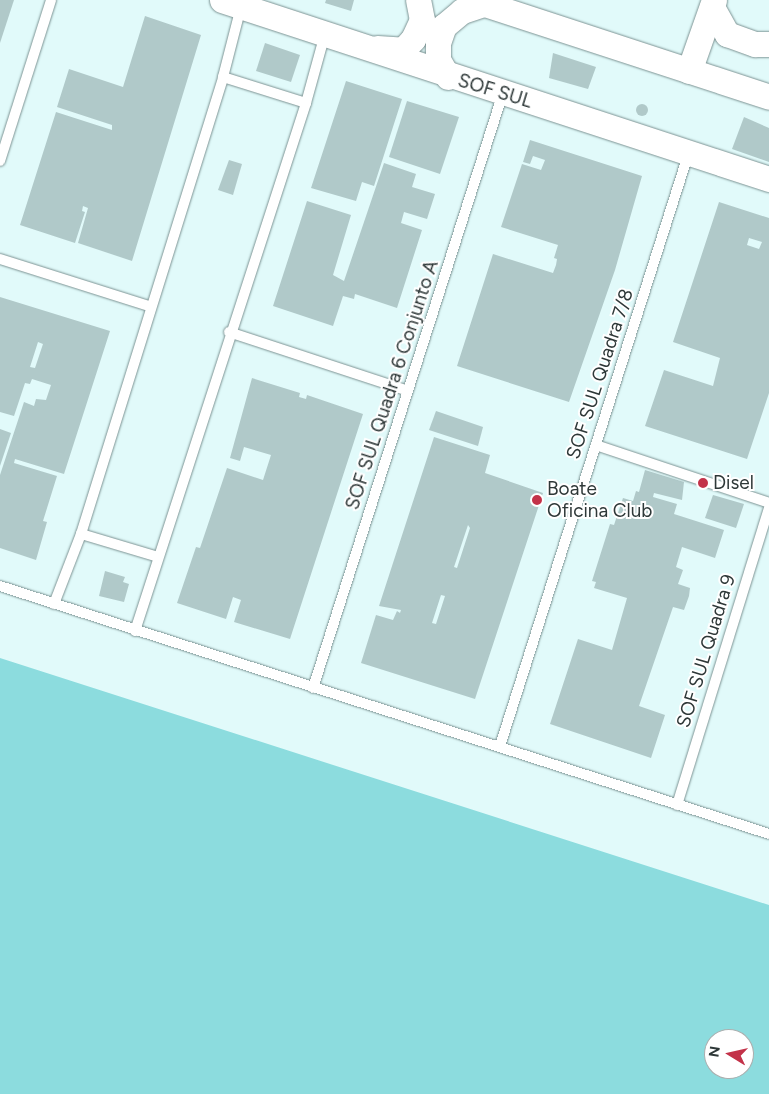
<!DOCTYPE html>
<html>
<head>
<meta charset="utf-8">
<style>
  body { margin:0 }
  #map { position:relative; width:769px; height:1094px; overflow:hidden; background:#e1fafa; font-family:Figtree,sans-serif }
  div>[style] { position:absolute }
  .green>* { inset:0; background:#8cdcde }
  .building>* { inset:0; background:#b0c9c9 }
  .round { border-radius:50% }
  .roads { filter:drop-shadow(0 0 1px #7c9393) drop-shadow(0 0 1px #7c9393) }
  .service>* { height:10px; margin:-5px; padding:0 5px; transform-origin:5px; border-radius:5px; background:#fff }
  .tertiary>* { height:25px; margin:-12.5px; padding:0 12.5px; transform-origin:12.5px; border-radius:12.5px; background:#fff }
  .dots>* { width:14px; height:14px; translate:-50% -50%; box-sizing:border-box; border:2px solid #fff; border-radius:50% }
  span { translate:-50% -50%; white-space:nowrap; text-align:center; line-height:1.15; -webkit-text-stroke:4px #fff; paint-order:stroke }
  .street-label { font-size:19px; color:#2e3838 }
  .poi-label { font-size:19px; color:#2e3838 }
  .left { translate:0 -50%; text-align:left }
  .north { position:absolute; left:704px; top:1029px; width:50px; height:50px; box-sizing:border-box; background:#fff; border:1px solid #abafaf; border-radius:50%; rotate:279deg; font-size:14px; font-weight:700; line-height:20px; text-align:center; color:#2e3838 }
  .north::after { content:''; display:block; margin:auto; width:18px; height:22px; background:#c33249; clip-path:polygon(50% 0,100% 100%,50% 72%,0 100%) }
</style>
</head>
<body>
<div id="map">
  <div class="green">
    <div style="clip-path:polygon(evenodd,0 658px,769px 905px,769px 1094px,0 1094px,0 658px,714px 1039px,744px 1039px,744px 1069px,714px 1069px,714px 1039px)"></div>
  </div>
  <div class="building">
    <div style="clip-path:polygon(0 0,14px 0,0 43px)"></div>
    <div style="clip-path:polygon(326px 0,354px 0,351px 11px,325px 3px)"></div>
    <div style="clip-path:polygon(145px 16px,201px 35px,132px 261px,78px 243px,88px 208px,83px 206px,82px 211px,85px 212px,75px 243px,20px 225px,56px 112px,112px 130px,112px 125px,57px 107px,69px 69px,123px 87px)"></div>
    <div style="clip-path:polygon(265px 43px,300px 55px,291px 82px,256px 71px)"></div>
    <div style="clip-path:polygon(553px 53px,596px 67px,588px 89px,549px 78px)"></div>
    <div style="clip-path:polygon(346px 81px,402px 99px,374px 186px,362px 182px,356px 201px,311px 188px)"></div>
    <div style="clip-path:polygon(407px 101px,459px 117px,440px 174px,389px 157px)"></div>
    <div class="round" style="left:636px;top:104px;width:12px;height:12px"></div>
    <div style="clip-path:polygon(744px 117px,769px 128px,769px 162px,732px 149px)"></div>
    <div style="clip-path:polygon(530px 140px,642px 176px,615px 270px,569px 402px,457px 366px,493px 254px,553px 273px,556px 265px,557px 259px,554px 258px,558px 245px,501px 227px,522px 164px,541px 170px,545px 160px,533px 156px,530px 164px,523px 162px)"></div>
    <div style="clip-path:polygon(229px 160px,242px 164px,233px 195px,218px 190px)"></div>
    <div style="clip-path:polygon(384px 163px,416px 174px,412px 187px,435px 194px,427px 219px,404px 212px,401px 223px,422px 230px,397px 308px,355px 294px,354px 299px,343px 296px,333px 326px,273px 306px,307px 201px,351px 215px,333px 275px,344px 281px)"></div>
    <div style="clip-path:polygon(evenodd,719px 202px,769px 218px,769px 393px,747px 459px,645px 426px,664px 370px,713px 386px,720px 358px,673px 342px,719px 202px,749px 238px,762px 242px,759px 249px,747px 245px,749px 238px)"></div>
    <div style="clip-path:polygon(evenodd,0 297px,110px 331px,64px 474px,15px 459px,14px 463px,57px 476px,43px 521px,47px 522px,36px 560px,0 548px,0 475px,24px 402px,34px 406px,36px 399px,46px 400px,51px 385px,32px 379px,30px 384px,25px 383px,14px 416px,0 412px,0 297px,38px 342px,43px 344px,35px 368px,30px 367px,38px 342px)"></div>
    <div style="clip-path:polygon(252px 378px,300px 393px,299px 397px,306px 399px,307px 395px,363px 414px,290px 639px,234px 622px,241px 600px,233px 597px,226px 619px,177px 603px,196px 547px,200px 548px,227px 468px,263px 480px,271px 455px,244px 447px,240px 461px,230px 458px)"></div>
    <div style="clip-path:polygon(436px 411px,483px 427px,478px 446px,429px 430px)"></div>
    <div style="clip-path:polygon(0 429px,11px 433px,0 466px)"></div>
    <div style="clip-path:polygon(evenodd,434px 437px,490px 455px,485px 473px,543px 493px,475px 699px,361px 663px,376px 615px,393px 620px,397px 611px,400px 613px,401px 610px,379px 606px,434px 437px,468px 525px,470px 528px,457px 568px,454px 567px,468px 525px,434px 437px,441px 595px,445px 596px,436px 624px,432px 623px,441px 595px)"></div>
    <div style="clip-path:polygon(645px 470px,684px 482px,682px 500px,654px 493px,653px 497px,677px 504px,674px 514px,724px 530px,715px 558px,682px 547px,676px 567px,683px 570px,678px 584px,690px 588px,689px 596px,684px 610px,673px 607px,639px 706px,665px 715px,651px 758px,550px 724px,578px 639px,612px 650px,627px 598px,594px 588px,596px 582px,592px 581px,610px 524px,614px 525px,623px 498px,633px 501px,636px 491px,639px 492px)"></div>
    <div style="clip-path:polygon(713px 495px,744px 504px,736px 528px,705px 518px)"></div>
    <div style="clip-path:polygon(105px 571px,125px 577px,123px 582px,129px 584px,124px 602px,99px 596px)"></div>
  </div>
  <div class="roads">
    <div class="service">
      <div style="left:223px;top:77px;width:87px;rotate:17.4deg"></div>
      <div style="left:0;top:161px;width:169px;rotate:-72.4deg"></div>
      <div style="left:0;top:259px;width:156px;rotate:17.5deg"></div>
      <div style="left:229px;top:332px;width:188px;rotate:18.2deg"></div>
      <div style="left:596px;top:445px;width:182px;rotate:18.5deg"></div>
      <div style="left:81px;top:534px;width:80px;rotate:16.6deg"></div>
      <div style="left:0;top:586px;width:808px;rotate:17.87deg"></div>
      <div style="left:54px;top:604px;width:75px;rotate:-68.9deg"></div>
      <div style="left:81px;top:534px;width:479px;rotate:-72.7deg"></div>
      <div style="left:223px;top:77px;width:72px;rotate:-75.6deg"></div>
      <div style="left:135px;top:631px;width:555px;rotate:-72.05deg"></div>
      <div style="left:306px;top:103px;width:72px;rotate:-74.6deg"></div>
      <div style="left:313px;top:688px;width:625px;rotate:-72.29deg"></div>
      <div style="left:500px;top:746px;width:620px;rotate:-72.35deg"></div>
      <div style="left:677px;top:805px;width:311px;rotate:-72.8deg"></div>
    </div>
    <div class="tertiary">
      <div style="left:222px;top:0;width:576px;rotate:18.12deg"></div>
      <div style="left:473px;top:0;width:311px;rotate:18.1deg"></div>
      <div style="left:712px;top:7px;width:31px;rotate:61deg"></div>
      <div style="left:727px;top:34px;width:30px;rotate:20deg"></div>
      <div style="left:755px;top:44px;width:14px"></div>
      <div style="left:377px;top:48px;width:26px;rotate:4deg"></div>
      <div style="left:403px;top:50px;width:15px;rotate:-48deg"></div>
      <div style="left:413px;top:39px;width:21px;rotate:-65deg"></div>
      <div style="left:422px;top:20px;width:20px;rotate:-101deg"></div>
      <div style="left:689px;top:71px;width:75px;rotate:-70.6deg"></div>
      <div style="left:448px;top:77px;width:20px;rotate:-120deg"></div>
      <div style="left:438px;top:60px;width:17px;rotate:-90deg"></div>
      <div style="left:438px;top:43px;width:18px;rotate:-71deg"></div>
      <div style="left:444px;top:26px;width:23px;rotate:-40deg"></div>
      <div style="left:462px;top:11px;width:22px;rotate:-18deg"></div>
    </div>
  </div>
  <div class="dots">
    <div style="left:703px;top:483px;background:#c33249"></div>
    <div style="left:537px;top:500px;background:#c33249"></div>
  </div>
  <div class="street-label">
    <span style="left:495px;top:91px;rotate:17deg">SOF SUL</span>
    <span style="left:600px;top:374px;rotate:-72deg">SOF SUL Quadra 7/8</span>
    <span style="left:392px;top:385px;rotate:-72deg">SOF SUL Quadra 6 Conjunto A</span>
    <span style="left:706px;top:651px;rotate:-73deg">SOF SUL Quadra 9</span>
  </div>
  <div class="poi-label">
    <span class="left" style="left:713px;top:483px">Disel</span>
    <span class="left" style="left:547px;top:500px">Boate<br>Oficina Club</span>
  </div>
  <div class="north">N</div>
</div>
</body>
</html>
